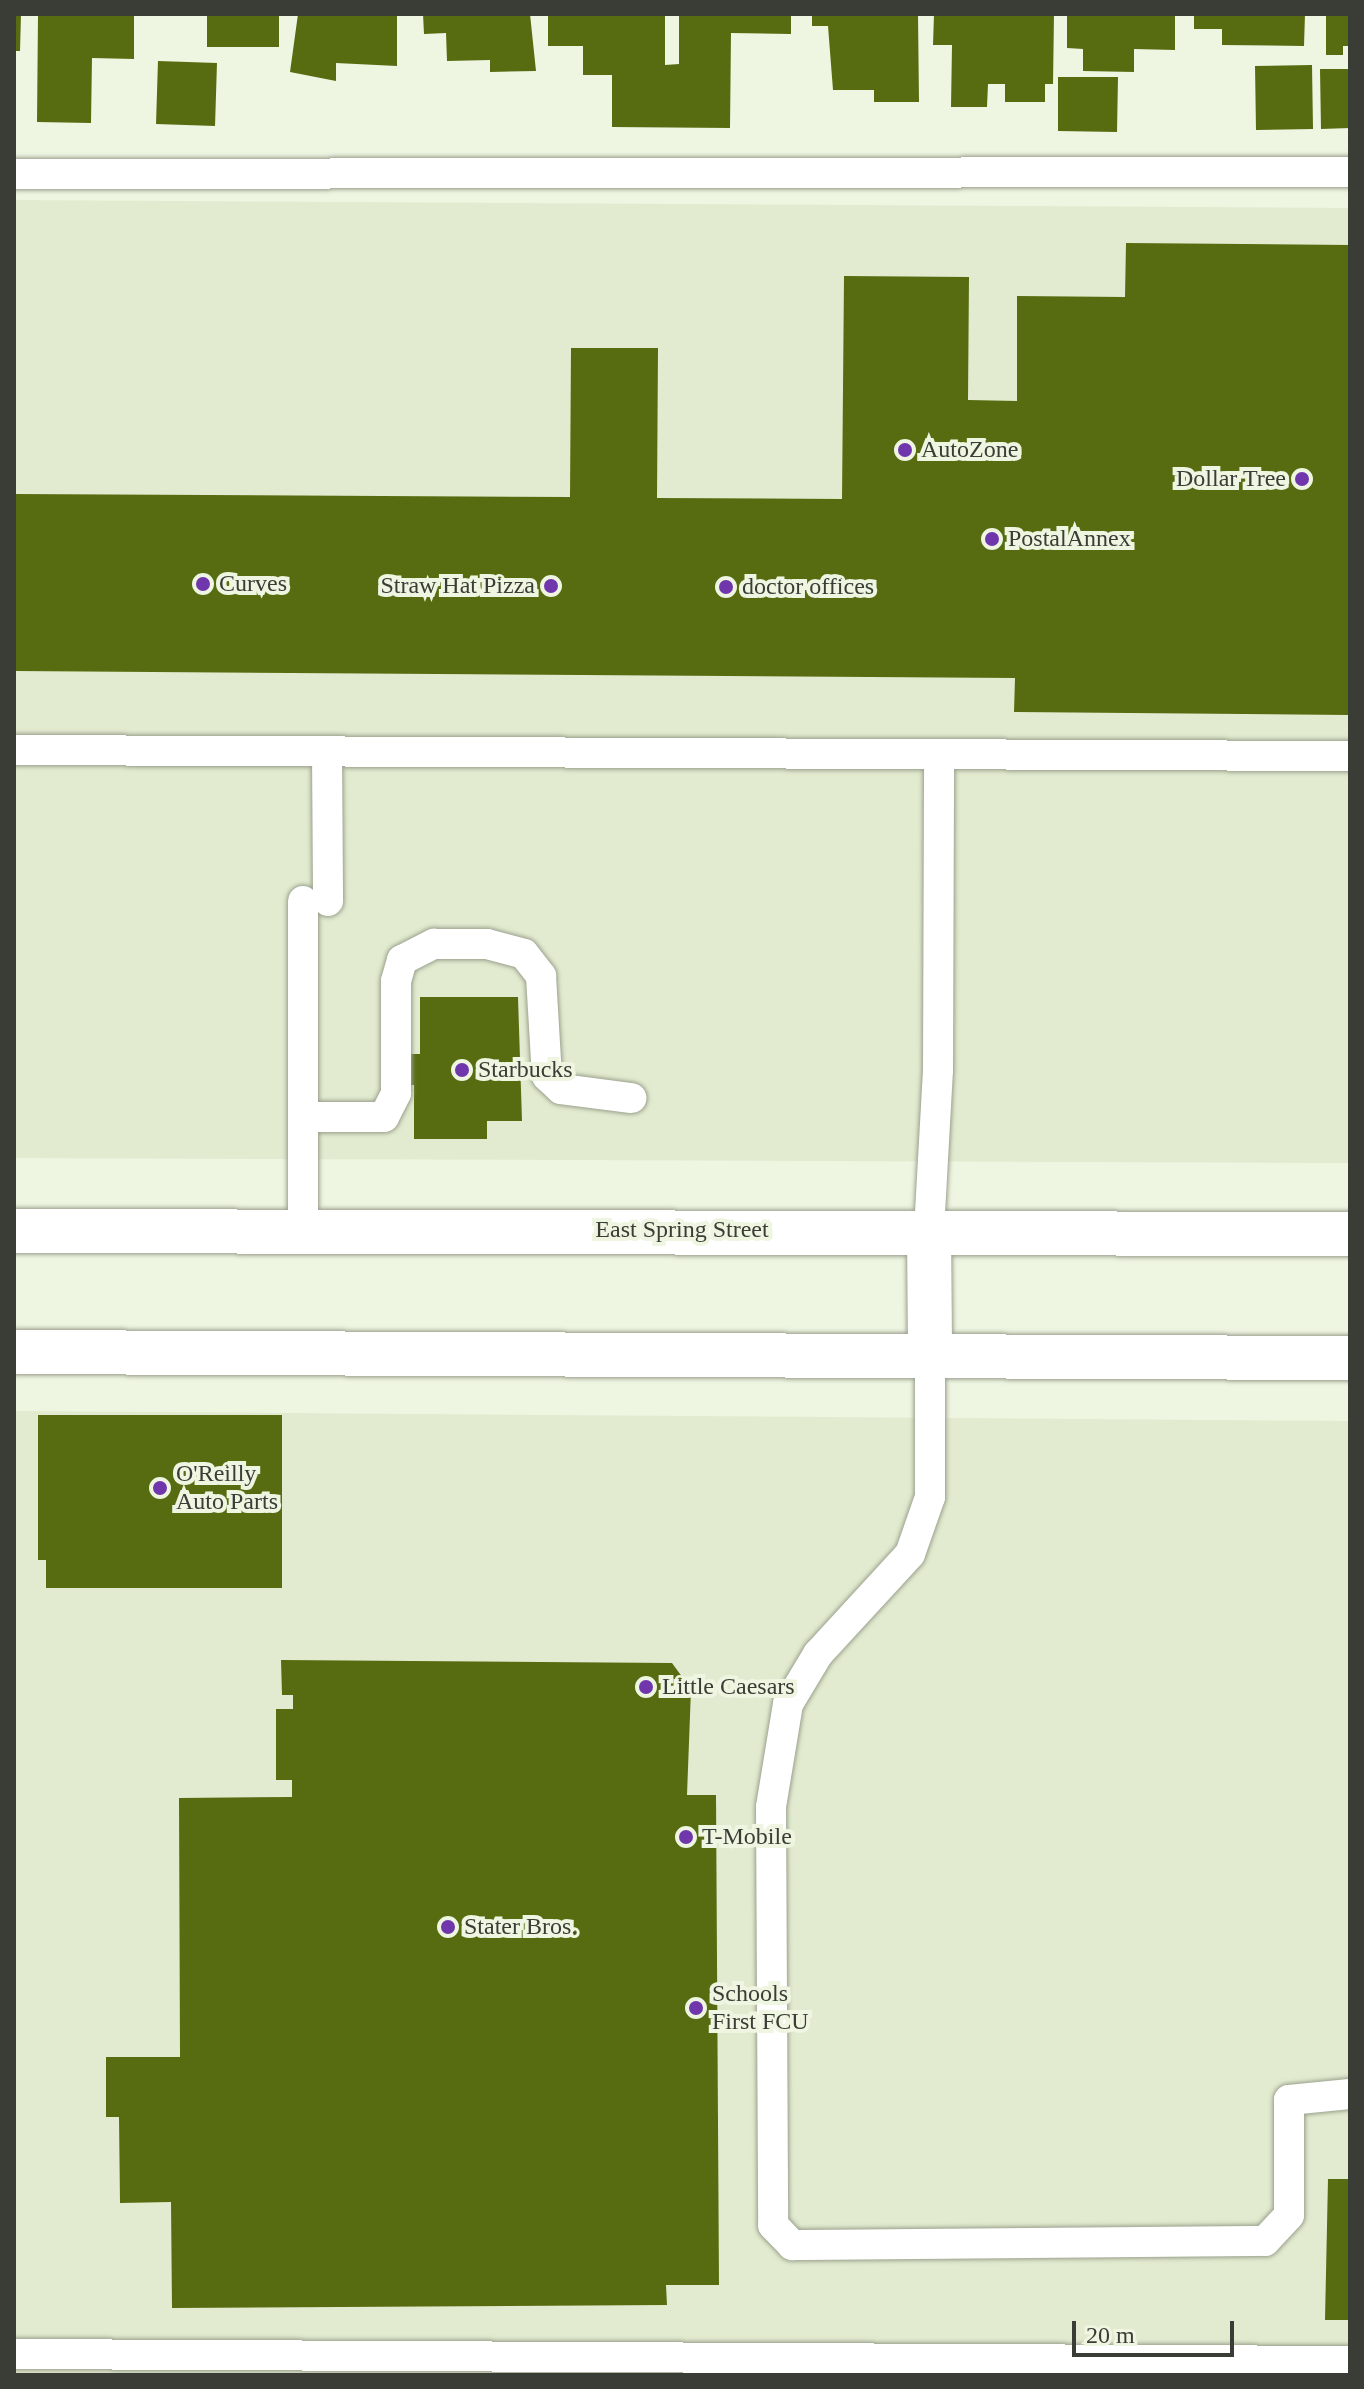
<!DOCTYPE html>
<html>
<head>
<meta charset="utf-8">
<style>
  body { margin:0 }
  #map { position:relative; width:1364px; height:2389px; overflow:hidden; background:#eef5e1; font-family:Georgia,serif }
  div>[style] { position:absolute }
  .built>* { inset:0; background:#e2ebcf }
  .building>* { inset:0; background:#576c10 }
  .roads { filter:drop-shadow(0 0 2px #9aa18e) drop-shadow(0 0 2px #9aa18e) }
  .service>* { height:30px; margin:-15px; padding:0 15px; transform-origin:15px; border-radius:15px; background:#fff }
  .secondary>* { height:44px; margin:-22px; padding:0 22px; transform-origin:22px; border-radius:22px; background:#fff }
  .dots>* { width:22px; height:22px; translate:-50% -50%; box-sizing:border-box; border:4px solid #eef5e1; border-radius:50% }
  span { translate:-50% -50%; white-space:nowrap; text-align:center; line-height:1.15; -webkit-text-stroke:8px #eef5e1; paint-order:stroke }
  .poi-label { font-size:24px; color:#3a3d35 }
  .left { translate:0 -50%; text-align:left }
  .right { translate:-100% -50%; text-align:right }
  .street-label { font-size:24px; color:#3a3d35 }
  .frame { position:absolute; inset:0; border:16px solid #3a3d35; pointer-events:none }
  .scale { position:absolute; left:1072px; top:2321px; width:162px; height:36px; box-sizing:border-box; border:4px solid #3a3d35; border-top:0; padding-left:10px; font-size:24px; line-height:28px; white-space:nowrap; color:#3a3d35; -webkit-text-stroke:6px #eef5e1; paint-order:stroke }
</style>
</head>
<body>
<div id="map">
  <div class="built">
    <div style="clip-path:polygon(14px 200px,1350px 208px,1350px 1163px,14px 1158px)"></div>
    <div style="clip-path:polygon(14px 1411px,1350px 1421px,1350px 2375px,14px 2375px)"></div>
  </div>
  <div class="building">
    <div style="clip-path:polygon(14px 14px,21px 14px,20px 51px,14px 51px)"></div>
    <div style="clip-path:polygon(38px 14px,134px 14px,134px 59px,92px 58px,91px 123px,37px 122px)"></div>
    <div style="clip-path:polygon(207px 14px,279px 14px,279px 47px,207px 47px)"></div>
    <div style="clip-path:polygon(298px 14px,397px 14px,397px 66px,336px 63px,336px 81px,290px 72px)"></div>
    <div style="clip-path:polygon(423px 14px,530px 14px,536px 71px,490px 72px,490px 60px,447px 61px,446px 33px,424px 34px)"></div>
    <div style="clip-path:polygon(548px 14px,665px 14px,665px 65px,679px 64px,679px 14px,791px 14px,791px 34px,731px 33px,730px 128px,612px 127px,612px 75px,583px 75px,583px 46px,548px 46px)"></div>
    <div style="clip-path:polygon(812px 14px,918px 14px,919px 102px,874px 102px,874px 90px,833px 90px,828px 26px,812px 26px)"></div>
    <div style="clip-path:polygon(934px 14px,1054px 14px,1053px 84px,1045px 84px,1045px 102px,1005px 102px,1005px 84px,988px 84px,987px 107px,951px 107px,952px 45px,933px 45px)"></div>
    <div style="clip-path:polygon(1067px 14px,1175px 14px,1175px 50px,1134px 49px,1134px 72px,1083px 71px,1083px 49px,1067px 48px)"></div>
    <div style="clip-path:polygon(1194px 14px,1305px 14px,1304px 46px,1222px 45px,1222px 29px,1194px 29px)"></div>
    <div style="clip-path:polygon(1326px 14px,1350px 14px,1350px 46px,1343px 46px,1343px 55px,1326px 55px)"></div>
    <div style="clip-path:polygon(158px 61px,217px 63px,215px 126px,156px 124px)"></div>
    <div style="clip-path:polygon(1312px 65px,1313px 129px,1256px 130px,1255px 66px)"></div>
    <div style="clip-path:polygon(1320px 69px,1350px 69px,1350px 128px,1321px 129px)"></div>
    <div style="clip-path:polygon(1058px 77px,1118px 77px,1117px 132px,1058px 131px)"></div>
    <div style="clip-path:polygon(1126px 243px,1350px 245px,1350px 715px,1014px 712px,1015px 678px,14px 671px,14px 494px,570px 497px,571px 348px,658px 348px,657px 498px,842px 499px,844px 276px,969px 277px,968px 400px,1017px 401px,1017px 296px,1125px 297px)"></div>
    <div style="clip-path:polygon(420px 997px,518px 997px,522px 1121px,487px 1121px,487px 1139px,414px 1139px,414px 1085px,401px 1085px,401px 1054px,420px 1054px)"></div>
    <div style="clip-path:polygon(38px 1415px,282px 1415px,282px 1588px,46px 1588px,46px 1560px,38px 1560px)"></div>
    <div style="clip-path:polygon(281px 1660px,672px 1663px,691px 1689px,687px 1795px,716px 1795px,719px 2285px,666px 2285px,667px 2305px,172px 2308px,171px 2202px,120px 2203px,119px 2117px,106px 2117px,106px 2057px,180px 2057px,179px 1798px,292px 1797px,292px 1780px,276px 1780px,276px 1709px,293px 1709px,293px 1695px,282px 1695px)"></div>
    <div style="clip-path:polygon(1328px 2179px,1350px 2179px,1350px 2320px,1325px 2320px)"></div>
  </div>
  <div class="roads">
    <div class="service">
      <div style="left:14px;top:174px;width:1336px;rotate:-0.09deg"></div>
      <div style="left:14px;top:750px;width:1336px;rotate:0.26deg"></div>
      <div style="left:327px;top:751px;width:150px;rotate:89.6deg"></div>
      <div style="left:303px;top:901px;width:329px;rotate:90deg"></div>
      <div style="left:304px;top:1117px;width:80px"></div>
      <div style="left:384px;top:1117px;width:27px;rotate:-63deg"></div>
      <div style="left:396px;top:1093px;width:112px;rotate:-90deg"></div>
      <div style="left:396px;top:981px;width:22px;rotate:-74deg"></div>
      <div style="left:402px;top:960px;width:36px;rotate:-27deg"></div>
      <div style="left:434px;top:944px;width:53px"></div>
      <div style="left:487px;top:944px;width:38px;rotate:15deg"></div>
      <div style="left:524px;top:954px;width:28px;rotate:52deg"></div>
      <div style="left:541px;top:976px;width:100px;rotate:86.6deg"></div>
      <div style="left:547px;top:1076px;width:19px;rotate:43deg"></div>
      <div style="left:561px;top:1089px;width:71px;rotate:7.3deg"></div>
      <div style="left:929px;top:1231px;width:161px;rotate:-86.8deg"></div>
      <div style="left:938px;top:1070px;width:316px;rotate:-89.8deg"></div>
      <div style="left:930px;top:1357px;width:140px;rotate:90deg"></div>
      <div style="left:930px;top:1497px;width:60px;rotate:109.3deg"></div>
      <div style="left:910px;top:1554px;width:136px;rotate:132.6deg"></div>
      <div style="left:818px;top:1654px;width:58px;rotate:121deg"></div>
      <div style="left:788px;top:1704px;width:104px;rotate:99.4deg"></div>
      <div style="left:771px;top:1807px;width:418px;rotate:89.7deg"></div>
      <div style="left:773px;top:2225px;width:28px;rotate:46deg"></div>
      <div style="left:792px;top:2245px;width:473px;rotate:-0.5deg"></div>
      <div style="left:1265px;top:2241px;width:35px;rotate:-47deg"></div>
      <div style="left:1289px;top:2215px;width:115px;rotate:-90deg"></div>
      <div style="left:1289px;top:2100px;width:61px;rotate:-5.6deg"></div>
      <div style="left:14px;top:2354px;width:1336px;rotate:0.3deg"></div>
    </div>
    <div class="secondary">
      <div style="left:14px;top:1231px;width:1336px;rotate:0.13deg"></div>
      <div style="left:929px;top:1231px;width:126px;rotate:89.5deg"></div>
      <div style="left:14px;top:1352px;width:1336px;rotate:0.26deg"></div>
    </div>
  </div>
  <div class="dots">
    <div style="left:905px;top:450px;background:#7037ad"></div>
    <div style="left:1302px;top:479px;background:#7037ad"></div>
    <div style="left:992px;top:539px;background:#7037ad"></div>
    <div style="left:203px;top:584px;background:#7037ad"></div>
    <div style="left:551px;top:586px;background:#7037ad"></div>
    <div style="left:726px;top:587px;background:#7037ad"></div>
    <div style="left:462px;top:1070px;background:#7037ad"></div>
    <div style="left:160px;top:1488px;background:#7037ad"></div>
    <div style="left:646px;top:1687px;background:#7037ad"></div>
    <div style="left:686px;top:1837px;background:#7037ad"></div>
    <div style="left:448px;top:1927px;background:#7037ad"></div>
    <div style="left:696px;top:2008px;background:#7037ad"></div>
  </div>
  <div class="poi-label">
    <span class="left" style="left:921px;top:450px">AutoZone</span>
    <span class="right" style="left:1286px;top:479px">Dollar Tree</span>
    <span class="left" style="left:1008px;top:539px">PostalAnnex</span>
    <span class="left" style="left:219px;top:584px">Curves</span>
    <span class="right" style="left:535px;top:586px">Straw Hat Pizza</span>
    <span class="left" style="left:742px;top:587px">doctor offices</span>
    <span class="left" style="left:478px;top:1070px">Starbucks</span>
    <span class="left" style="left:176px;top:1488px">O'Reilly<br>Auto Parts</span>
    <span class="left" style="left:662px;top:1687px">Little Caesars</span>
    <span class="left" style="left:702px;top:1837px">T-Mobile</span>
    <span class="left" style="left:464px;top:1927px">Stater Bros.</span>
    <span class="left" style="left:712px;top:2008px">Schools<br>First FCU</span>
  </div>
  <div class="street-label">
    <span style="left:682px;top:1230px">East Spring Street</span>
  </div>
  <div class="frame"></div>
  <div class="scale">20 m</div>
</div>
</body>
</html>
